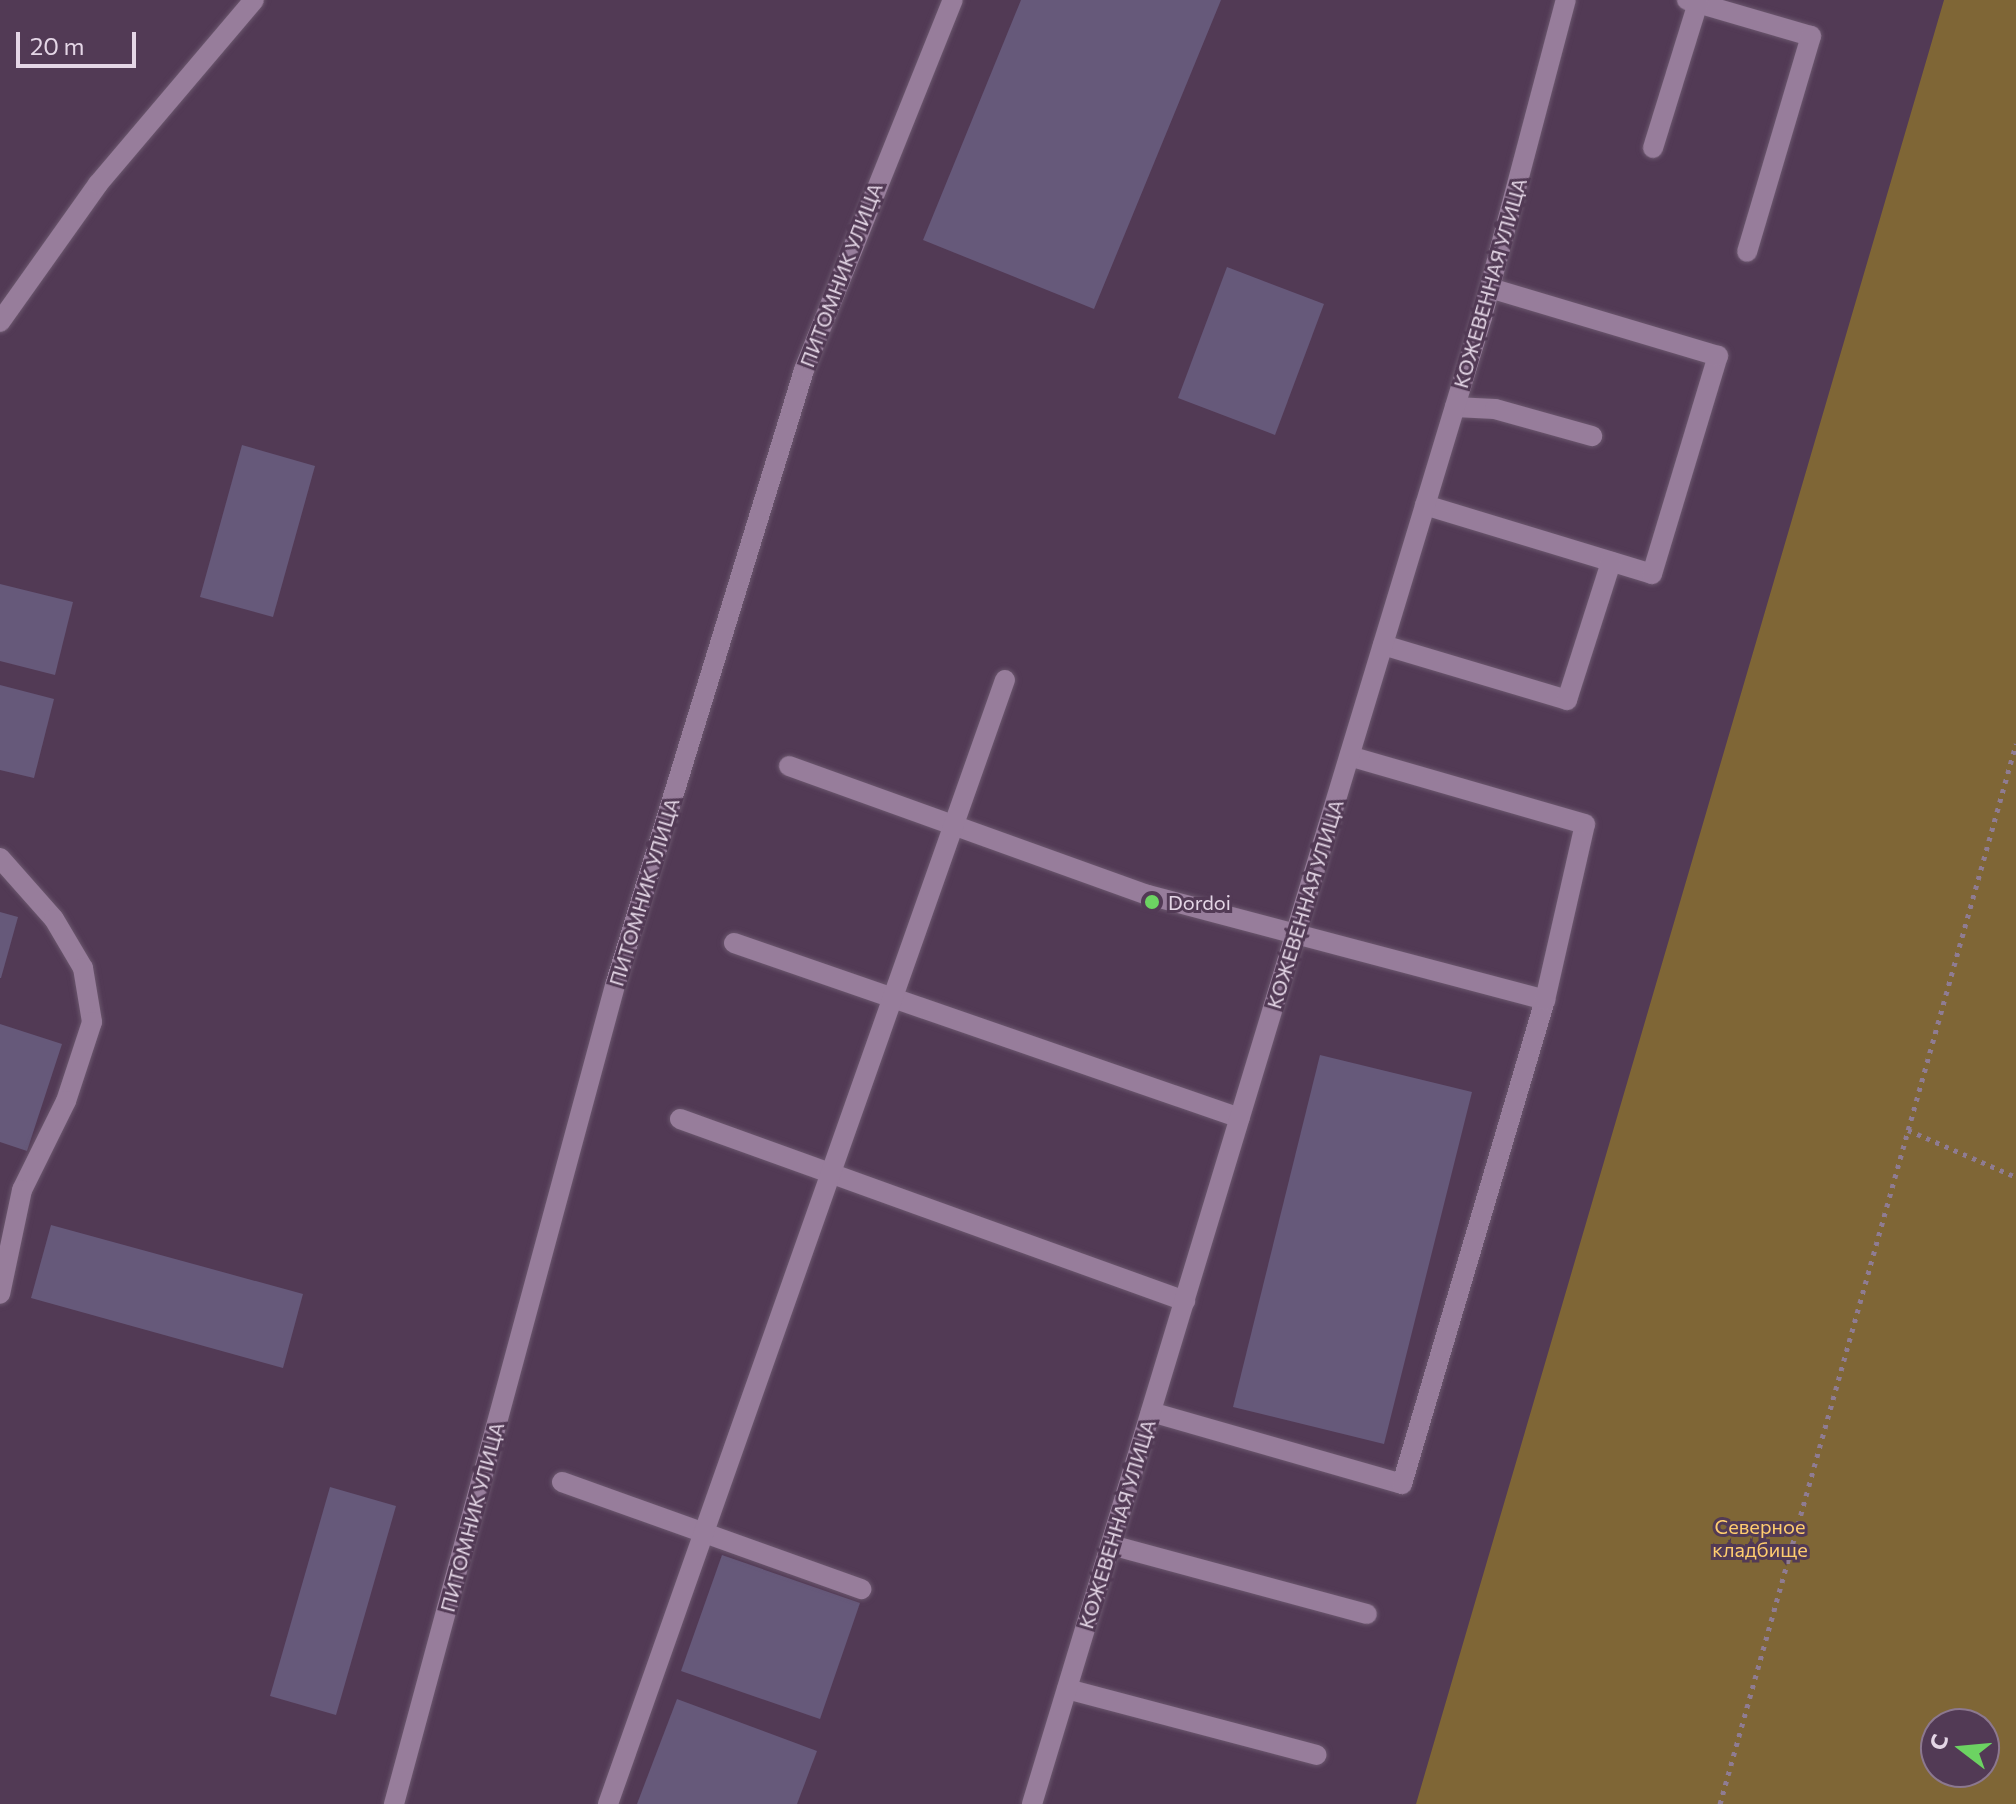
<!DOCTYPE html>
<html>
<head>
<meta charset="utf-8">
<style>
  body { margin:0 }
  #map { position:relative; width:2016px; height:1804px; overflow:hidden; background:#523a55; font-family:Commissioner,sans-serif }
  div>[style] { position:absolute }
  .green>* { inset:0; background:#7f6636 }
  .building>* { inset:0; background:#66597a }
  .path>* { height:5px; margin-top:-2.5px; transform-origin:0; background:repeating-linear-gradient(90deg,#8f7c92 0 4px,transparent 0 10px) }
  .roads { filter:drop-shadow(0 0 2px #6b576e) drop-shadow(0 0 2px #6b576e) }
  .service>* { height:20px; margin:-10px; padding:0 10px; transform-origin:10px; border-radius:10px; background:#977d9b }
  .tertiary>* { height:20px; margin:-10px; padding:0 10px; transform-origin:10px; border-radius:10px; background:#977d9b }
  .dots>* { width:22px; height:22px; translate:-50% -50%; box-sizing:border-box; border:4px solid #523a55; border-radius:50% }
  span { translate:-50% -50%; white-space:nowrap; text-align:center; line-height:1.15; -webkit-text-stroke:6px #523a55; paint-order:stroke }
  .street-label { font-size:20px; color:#e4d6e6 }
  .poi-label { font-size:20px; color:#e4d6e6 }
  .left { translate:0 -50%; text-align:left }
  .park-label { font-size:20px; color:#ffcd6f }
  .north { position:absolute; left:1920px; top:1708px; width:80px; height:80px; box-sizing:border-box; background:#523a55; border:2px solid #8c788f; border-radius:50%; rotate:286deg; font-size:22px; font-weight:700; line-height:32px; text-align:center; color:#e4d6e6 }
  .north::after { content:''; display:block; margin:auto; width:28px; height:36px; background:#6cd362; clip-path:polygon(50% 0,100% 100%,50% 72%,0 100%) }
  .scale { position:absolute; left:16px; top:32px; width:120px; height:36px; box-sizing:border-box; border:4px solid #e4d6e6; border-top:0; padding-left:10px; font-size:24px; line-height:28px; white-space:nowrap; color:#e4d6e6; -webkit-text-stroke:6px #523a55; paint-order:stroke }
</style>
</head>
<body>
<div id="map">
  <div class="green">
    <div style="clip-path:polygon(evenodd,1944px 0,2016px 0,2016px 1804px,1416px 1804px,1944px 0,1936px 1724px,1984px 1724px,1984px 1772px,1936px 1772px,1936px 1724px)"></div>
  </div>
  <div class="building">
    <div style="clip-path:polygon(1021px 0,1221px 0,1094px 309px,923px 240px)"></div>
    <div style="clip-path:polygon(1227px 267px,1324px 304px,1275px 435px,1178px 398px)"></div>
    <div style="clip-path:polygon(242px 445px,315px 466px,273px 617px,200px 597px)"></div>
    <div style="clip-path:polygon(0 584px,73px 602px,55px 675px,0 661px)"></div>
    <div style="clip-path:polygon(0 685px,54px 699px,34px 778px,0 770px)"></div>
    <div style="clip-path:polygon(0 912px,18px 917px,1px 978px,0 978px)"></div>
    <div style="clip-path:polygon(0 1024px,62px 1044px,27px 1151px,0 1142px)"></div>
    <div style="clip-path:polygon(1320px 1055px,1472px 1092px,1384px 1444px,1233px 1407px)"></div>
    <div style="clip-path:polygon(51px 1225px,303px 1294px,283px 1368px,31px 1298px)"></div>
    <div style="clip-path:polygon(330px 1487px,396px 1506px,336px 1715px,270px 1696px)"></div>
    <div style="clip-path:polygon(722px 1555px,860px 1603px,820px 1719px,681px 1671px)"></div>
    <div style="clip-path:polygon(677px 1699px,817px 1751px,797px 1804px,637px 1804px)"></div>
  </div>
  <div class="path">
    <div style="left:1908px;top:1130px;width:118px;rotate:23.5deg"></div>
    <div style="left:1720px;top:1804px;width:1101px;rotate:-74.4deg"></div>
  </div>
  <div class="roads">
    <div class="service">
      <div style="left:1687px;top:0;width:129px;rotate:16.2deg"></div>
      <div style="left:1811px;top:36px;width:225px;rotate:106.5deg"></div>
      <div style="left:1653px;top:148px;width:152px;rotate:-72.8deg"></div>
      <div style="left:0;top:322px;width:169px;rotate:-54.6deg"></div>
      <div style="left:98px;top:184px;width:241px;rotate:-49.7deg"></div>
      <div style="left:1455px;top:407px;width:40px;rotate:2.9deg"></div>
      <div style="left:1495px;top:409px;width:101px;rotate:15.6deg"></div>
      <div style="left:1425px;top:505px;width:237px;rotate:16.9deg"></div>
      <div style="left:1652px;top:574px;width:228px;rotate:-73.2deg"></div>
      <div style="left:1718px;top:356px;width:238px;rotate:-163.4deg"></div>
      <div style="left:1383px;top:645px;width:192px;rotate:16.6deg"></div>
      <div style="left:1567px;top:700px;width:145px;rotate:-72.3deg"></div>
      <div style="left:789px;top:766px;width:381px;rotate:19.8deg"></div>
      <div style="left:1148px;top:895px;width:411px;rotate:14.8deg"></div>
      <div style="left:0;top:858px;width:81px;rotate:48.5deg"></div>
      <div style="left:54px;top:919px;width:57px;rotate:59.4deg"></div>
      <div style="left:83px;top:968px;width:55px;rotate:80.5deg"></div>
      <div style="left:92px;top:1022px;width:83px;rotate:108.2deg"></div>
      <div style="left:66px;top:1101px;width:99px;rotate:116.3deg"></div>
      <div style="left:22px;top:1190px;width:106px;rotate:101.9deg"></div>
      <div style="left:734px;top:943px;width:535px;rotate:19.08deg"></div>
      <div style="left:680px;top:1119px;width:537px;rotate:19.82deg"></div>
      <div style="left:1151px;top:1412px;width:261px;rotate:16deg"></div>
      <div style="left:1402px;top:1484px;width:505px;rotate:-73.54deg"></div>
      <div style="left:1545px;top:1000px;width:180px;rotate:-77.2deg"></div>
      <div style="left:1585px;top:824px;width:245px;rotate:-163.9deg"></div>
      <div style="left:562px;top:1482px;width:318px;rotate:19.7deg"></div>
      <div style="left:1111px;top:1545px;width:265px;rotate:15.1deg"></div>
      <div style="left:1067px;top:1689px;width:258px;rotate:14.8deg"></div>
      <div style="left:608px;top:1804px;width:1192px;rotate:-70.55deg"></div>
    </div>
    <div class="tertiary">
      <div style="left:394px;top:1804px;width:851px;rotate:-74.89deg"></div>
      <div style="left:616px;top:982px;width:640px;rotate:-72.92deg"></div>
      <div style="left:804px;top:370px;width:399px;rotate:-68.1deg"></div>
      <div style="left:1032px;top:1804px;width:1554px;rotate:-73.16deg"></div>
      <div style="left:1482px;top:317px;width:328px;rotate:-75.2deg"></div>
    </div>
  </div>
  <div class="dots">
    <div style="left:1152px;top:902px;background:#6cd362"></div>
  </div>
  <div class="street-label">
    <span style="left:841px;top:275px;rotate:-69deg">ПИТОМНИК УЛИЦА</span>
    <span style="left:1490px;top:283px;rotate:-74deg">КОЖЕВЕННАЯ УЛИЦА</span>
    <span style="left:644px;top:892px;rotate:-73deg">ПИТОМНИК УЛИЦА</span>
    <span style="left:1305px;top:904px;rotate:-73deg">КОЖЕВЕННАЯ УЛИЦА</span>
    <span style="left:472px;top:1517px;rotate:-75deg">ПИТОМНИК УЛИЦА</span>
    <span style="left:1117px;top:1524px;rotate:-73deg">КОЖЕВЕННАЯ УЛИЦА</span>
  </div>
  <div class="poi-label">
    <span class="left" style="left:1168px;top:902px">Dordoi</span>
  </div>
  <div class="park-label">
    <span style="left:1760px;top:1538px">Северное<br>кладбище</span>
  </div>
  <div class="north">С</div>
  <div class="scale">20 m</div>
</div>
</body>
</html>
